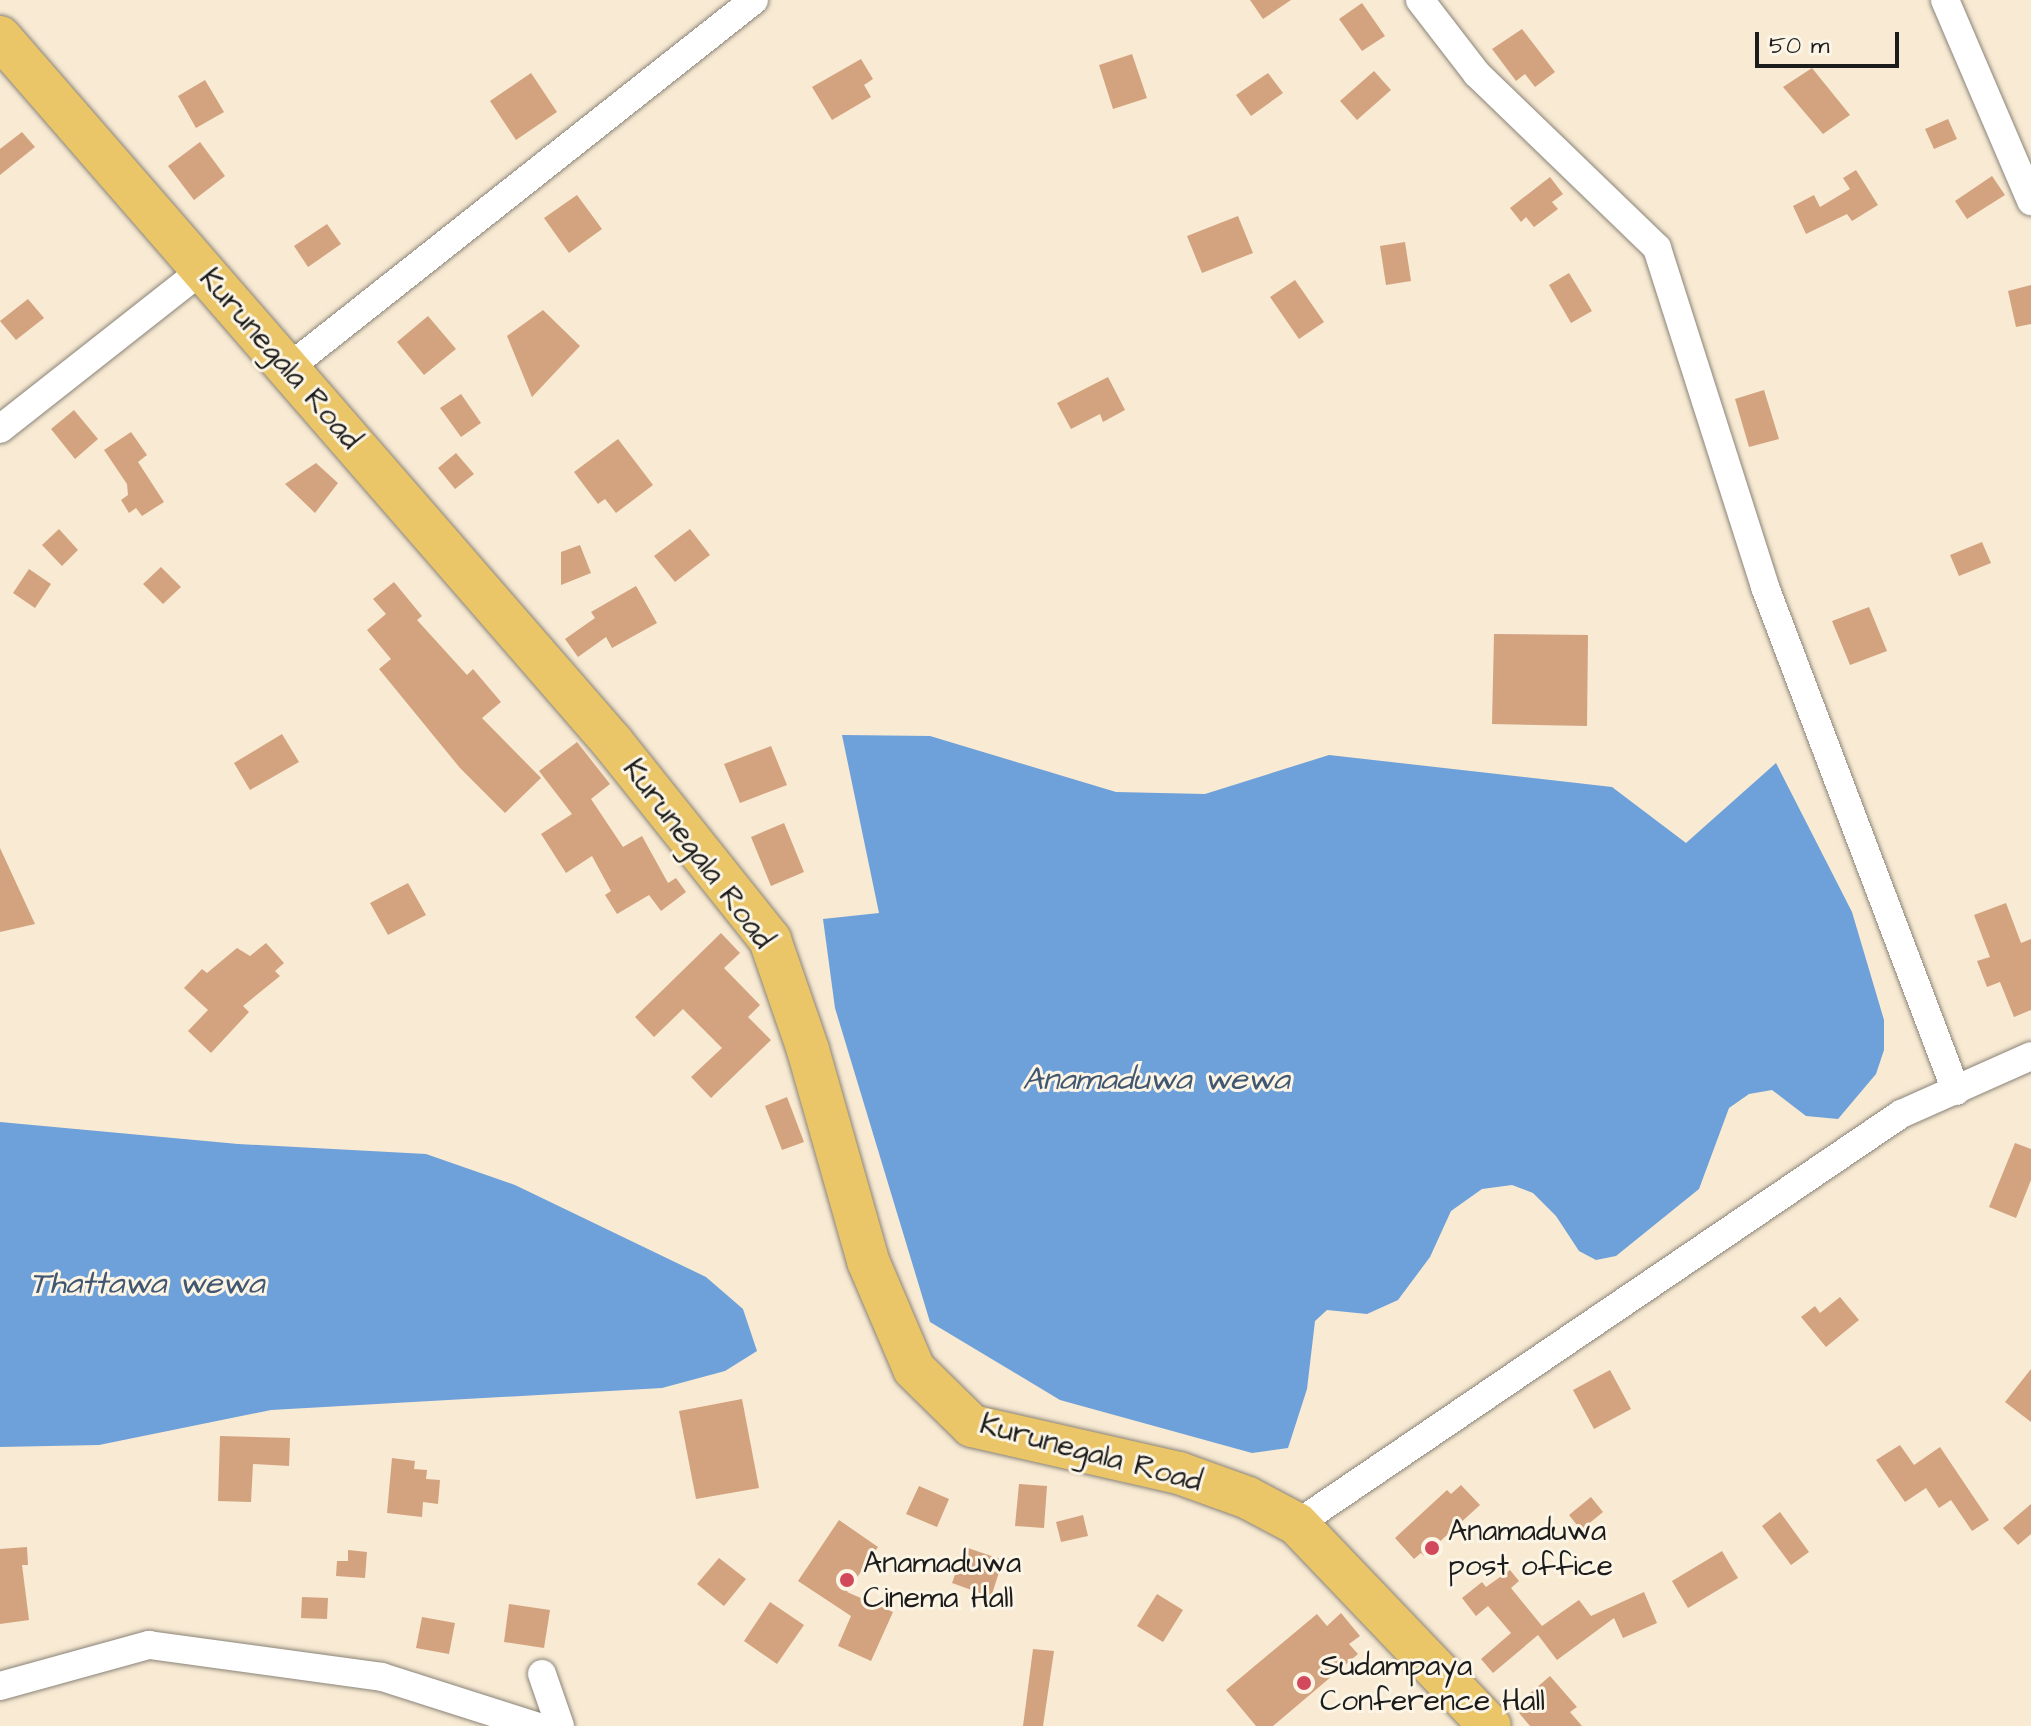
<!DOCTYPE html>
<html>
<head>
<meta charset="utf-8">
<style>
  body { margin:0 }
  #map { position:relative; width:2031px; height:1726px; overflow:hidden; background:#f8ead3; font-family:"Architects Daughter",sans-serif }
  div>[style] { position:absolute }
  .water>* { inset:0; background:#6ea0d9 }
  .building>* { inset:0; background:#d3a37f }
  .roads { filter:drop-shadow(0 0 2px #8a8378) drop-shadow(0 0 2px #8a8378) }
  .minor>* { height:28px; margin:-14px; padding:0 14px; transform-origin:14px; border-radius:14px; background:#fff }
  .highway>* { height:42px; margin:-21px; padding:0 21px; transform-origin:21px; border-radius:21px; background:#eac669 }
  .dots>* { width:22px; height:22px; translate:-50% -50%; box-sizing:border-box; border:4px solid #fcf5e5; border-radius:50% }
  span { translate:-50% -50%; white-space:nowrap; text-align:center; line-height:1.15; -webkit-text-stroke:6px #fcf5e5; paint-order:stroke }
  .street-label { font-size:30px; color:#1c1c1c }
  .poi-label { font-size:30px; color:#1c1c1c }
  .left { translate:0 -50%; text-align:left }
  .water-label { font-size:32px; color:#415771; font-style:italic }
  .scale { position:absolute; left:1755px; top:32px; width:144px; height:36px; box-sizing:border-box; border:4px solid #1c1c1c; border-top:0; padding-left:10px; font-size:24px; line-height:28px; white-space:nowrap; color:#1c1c1c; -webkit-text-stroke:6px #fcf5e5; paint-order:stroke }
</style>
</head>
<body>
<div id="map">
  <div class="water">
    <div style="clip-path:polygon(842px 735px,930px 736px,1116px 792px,1205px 794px,1329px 755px,1612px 787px,1686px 843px,1776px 763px,1852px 912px,1884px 1020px,1884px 1050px,1876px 1074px,1838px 1119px,1806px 1116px,1772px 1090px,1749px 1094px,1729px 1108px,1699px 1189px,1616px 1256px,1596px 1260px,1579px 1251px,1556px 1216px,1533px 1193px,1512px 1185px,1482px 1189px,1451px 1211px,1430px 1257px,1398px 1300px,1367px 1314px,1327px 1310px,1315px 1321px,1307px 1389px,1288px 1448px,1252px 1453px,1060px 1400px,930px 1322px,835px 1008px,823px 919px,879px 913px)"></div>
    <div style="clip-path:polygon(0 1122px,238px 1144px,426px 1154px,515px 1185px,706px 1277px,743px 1309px,757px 1351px,725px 1371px,662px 1388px,271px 1410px,99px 1445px,0 1447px)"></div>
  </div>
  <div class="building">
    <div style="clip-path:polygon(1250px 0,1291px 0,1263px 19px)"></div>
    <div style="clip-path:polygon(1362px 3px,1385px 36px,1362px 51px,1339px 19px)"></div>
    <div style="clip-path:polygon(1522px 29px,1555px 72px,1535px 87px,1525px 74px,1516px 81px,1492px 49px)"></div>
    <div style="clip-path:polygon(1132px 54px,1147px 98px,1113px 109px,1099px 65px)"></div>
    <div style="clip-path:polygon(861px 59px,873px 79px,864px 85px,871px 97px,832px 120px,812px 87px)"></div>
    <div style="clip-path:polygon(1812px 68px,1850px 115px,1823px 134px,1783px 87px)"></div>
    <div style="clip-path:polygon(1374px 71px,1391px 90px,1357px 120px,1340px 101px)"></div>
    <div style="clip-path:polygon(531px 73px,557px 112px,516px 140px,490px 101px)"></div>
    <div style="clip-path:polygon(1268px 73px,1283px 93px,1251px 116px,1236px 95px)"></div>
    <div style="clip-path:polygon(205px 80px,224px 112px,196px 128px,178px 96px)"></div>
    <div style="clip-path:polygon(1948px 119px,1957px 139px,1934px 149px,1925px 129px)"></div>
    <div style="clip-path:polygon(22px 132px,35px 147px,0 175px,0 149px)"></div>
    <div style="clip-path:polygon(200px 142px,225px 176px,194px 200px,168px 166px)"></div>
    <div style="clip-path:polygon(1856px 170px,1878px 205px,1852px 221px,1847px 214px,1806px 234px,1793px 206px,1814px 195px,1820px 207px,1850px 189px,1843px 178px)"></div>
    <div style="clip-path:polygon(1992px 176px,2005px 195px,1967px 219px,1955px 201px)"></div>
    <div style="clip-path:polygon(1550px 177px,1563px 194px,1552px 202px,1558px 209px,1534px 227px,1526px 217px,1521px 222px,1510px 208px)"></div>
    <div style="clip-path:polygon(577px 195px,602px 229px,569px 253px,544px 218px)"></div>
    <div style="clip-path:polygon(1238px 216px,1253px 253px,1202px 273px,1187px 236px)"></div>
    <div style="clip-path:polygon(327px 224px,341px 244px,308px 267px,294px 246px)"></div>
    <div style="clip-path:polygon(1405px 242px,1411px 281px,1386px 285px,1380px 246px)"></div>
    <div style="clip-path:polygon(1569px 273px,1592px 311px,1571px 323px,1549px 285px)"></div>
    <div style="clip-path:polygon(1295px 280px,1324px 322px,1299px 339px,1270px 297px)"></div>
    <div style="clip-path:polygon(2031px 285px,2031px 324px,2016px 327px,2008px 291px)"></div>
    <div style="clip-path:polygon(28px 299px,44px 318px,16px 340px,0 321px)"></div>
    <div style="clip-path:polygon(543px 310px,580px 346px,532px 397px,507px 336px)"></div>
    <div style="clip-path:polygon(428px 316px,456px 349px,424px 375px,397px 342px)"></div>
    <div style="clip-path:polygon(1108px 377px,1125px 410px,1103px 422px,1100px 414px,1071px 429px,1057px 403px)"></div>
    <div style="clip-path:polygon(1764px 390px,1779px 439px,1749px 447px,1735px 399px)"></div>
    <div style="clip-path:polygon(461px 394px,481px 423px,461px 437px,440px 408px)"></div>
    <div style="clip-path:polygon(74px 410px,98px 439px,75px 459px,51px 429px)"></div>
    <div style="clip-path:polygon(131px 432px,147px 455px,138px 462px,164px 502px,142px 516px,136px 508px,129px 513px,121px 500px,128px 495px,127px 484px,104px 450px)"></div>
    <div style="clip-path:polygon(618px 439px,653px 485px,616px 513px,605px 499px,598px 504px,574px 472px)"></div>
    <div style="clip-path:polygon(456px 453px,474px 474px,455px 489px,438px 468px)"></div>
    <div style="clip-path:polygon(316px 463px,338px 483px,315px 513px,285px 484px)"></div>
    <div style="clip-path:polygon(59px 529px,78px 550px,62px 566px,42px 545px)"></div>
    <div style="clip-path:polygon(690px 529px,710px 555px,675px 582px,654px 556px)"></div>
    <div style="clip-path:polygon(1982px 542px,1991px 563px,1959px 576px,1950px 555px)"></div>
    <div style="clip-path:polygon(580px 545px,591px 573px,561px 585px,561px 552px)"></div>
    <div style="clip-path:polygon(161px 567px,181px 587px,163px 604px,143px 584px)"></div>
    <div style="clip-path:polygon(29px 569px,51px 584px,35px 608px,13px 593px)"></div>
    <div style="clip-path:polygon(394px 582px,422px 616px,417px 620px,467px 675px,473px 669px,501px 702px,482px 718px,541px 778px,505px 813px,460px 768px,379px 669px,391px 659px,367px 630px,386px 614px,373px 599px)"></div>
    <div style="clip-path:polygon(636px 586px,657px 623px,612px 648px,606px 637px,578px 657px,565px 639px,595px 618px,591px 612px)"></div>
    <div style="clip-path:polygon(1869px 607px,1887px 651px,1850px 665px,1832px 621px)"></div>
    <div style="clip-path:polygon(1494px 634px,1588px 635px,1587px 726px,1492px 724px)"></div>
    <div style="clip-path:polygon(282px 734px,299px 762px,250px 790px,234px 763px)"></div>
    <div style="clip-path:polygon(577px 742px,610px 784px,591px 799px,623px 847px,642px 836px,668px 883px,676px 878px,686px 892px,661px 911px,649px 895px,617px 914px,605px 895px,611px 891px,592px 856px,566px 873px,541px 834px,572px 814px,539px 771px)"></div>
    <div style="clip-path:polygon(771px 746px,787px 785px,740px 803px,724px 764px)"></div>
    <div style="clip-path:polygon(784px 823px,804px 872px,771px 886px,751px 837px)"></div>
    <div style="clip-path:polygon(0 848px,35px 924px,0 932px)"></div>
    <div style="clip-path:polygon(408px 883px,426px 915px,388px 935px,370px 903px)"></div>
    <div style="clip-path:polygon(2006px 903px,2021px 943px,2031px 939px,2031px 1010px,2014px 1017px,2000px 982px,1987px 987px,1977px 961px,1990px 957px,1974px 915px)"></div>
    <div style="clip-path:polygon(721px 933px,740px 953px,724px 968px,760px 1005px,748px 1017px,771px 1040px,711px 1098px,691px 1077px,722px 1048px,683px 1009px,654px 1037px,635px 1017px)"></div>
    <div style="clip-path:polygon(266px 943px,284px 963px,275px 971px,280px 976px,243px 1006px,249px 1012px,211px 1053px,188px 1031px,208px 1010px,184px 988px,202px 969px,207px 973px,237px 948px,250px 956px)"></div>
    <div style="clip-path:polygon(787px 1097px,804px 1142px,782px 1150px,765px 1106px)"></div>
    <div style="clip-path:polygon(2015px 1143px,2031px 1149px,2031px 1180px,2016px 1218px,1989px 1207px)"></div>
    <div style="clip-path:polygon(1840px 1297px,1859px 1320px,1826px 1347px,1801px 1317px,1815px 1306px,1820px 1313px)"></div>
    <div style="clip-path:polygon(2031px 1369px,2031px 1422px,2005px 1402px)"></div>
    <div style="clip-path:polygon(1610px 1370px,1631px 1409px,1594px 1429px,1573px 1390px)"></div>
    <div style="clip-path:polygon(742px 1399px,759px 1488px,696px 1499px,679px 1411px)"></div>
    <div style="clip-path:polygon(220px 1436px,290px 1438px,289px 1466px,253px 1464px,251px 1502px,218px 1501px)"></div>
    <div style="clip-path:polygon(1900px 1445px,1914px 1465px,1940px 1447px,1989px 1520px,1972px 1531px,1951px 1500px,1939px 1508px,1926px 1488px,1905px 1502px,1876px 1460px)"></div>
    <div style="clip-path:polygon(392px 1458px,415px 1461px,414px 1469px,427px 1470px,426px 1479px,440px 1480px,438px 1504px,423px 1502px,422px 1517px,387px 1513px)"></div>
    <div style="clip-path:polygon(1019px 1484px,1047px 1486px,1044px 1528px,1015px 1526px)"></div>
    <div style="clip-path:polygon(1461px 1485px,1480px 1505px,1424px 1556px,1421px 1553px,1414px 1559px,1395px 1538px,1447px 1490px,1451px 1494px)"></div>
    <div style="clip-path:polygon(919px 1486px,949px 1499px,937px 1527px,906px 1514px)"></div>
    <div style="clip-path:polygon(1591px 1497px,1603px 1512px,1581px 1530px,1569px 1515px)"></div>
    <div style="clip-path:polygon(2031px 1504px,2031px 1534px,2018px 1545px,2003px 1528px)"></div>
    <div style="clip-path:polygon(1780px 1512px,1809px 1552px,1791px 1565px,1762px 1526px)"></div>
    <div style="clip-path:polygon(1083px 1515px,1088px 1536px,1061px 1542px,1056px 1522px)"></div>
    <div style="clip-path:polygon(839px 1520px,878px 1547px,847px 1592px,893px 1612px,871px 1661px,838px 1646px,851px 1616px,798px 1581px)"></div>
    <div style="clip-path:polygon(27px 1547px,28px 1565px,22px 1565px,29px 1620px,0 1624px,0 1549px)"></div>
    <div style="clip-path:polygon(965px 1547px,1003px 1560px,991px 1597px,952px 1583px)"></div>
    <div style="clip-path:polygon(348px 1550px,367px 1552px,365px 1578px,336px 1576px,337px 1561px,348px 1561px)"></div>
    <div style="clip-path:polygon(1722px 1551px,1738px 1578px,1688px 1608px,1672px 1581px)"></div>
    <div style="clip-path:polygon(719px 1558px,746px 1579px,724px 1606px,697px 1584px)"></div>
    <div style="clip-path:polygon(1510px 1570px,1519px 1581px,1511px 1588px,1542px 1626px,1579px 1600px,1591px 1616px,1644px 1592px,1657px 1623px,1623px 1638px,1614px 1618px,1557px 1660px,1538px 1635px,1493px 1673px,1481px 1659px,1511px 1633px,1488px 1606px,1476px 1616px,1462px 1598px,1482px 1582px,1486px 1587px)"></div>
    <div style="clip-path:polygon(1157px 1594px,1183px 1610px,1163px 1642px,1137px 1626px)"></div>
    <div style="clip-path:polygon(302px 1597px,328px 1598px,327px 1619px,301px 1618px)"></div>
    <div style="clip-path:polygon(770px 1602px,804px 1625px,777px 1664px,744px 1641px)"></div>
    <div style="clip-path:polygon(509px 1604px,550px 1610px,544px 1648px,504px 1642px)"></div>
    <div style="clip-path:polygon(1341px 1613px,1360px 1636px,1349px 1644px,1358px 1654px,1273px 1726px,1256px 1726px,1226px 1690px,1317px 1614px,1327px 1626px)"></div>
    <div style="clip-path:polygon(422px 1617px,455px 1623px,449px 1654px,416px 1648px)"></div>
    <div style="clip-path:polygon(1033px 1649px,1054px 1651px,1043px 1726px,1023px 1726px)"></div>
    <div style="clip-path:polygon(1550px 1676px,1577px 1707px,1570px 1712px,1582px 1726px,1530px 1726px,1514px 1707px)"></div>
  </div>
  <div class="roads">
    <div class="minor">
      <div style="left:1420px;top:0;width:93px;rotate:52.4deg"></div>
      <div style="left:1477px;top:74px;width:250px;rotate:44deg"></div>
      <div style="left:1657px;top:248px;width:356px;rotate:72.3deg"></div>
      <div style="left:1765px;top:587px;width:539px;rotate:69.24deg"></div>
      <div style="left:1945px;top:0;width:219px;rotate:66.8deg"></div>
      <div style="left:287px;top:369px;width:595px;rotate:-38.31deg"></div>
      <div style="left:0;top:429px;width:257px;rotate:-38.2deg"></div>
      <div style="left:1297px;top:1524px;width:730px;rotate:-34.17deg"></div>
      <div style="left:1901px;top:1114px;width:142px;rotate:-24deg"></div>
      <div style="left:542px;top:1674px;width:55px;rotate:70.9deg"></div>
      <div style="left:0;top:1686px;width:155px;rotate:-15.4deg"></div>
      <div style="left:149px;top:1645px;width:235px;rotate:7.8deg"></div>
      <div style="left:382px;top:1677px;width:162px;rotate:17.7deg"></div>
    </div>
    <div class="highway">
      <div style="left:0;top:37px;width:935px;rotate:49.03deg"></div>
      <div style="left:613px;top:743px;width:252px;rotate:51.4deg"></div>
      <div style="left:770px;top:940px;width:116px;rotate:70.9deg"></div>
      <div style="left:808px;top:1050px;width:219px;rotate:74.1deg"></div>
      <div style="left:868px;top:1261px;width:117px;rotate:66.9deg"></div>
      <div style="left:914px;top:1369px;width:81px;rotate:44.5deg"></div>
      <div style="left:972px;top:1426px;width:212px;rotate:12.8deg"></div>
      <div style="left:1179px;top:1473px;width:73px;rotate:19.9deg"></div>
      <div style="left:1248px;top:1498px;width:55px;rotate:28deg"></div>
      <div style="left:1297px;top:1524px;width:279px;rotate:46.3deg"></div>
    </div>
  </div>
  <div class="dots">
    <div style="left:1432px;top:1548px;background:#d1495b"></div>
    <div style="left:847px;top:1580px;background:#d1495b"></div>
    <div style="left:1304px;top:1683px;background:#d1495b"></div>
  </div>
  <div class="street-label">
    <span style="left:280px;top:359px;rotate:49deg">Kurunegala Road</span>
    <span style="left:698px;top:854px;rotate:53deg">Kurunegala Road</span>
    <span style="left:1091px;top:1453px;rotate:15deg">Kurunegala Road</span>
  </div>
  <div class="poi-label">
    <span class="left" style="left:1448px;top:1548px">Anamaduwa<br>post office</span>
    <span class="left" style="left:863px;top:1580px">Anamaduwa<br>Cinema Hall</span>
    <span class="left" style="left:1320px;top:1683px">Sudampaya<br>Conference Hall</span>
  </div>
  <div class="water-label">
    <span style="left:1156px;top:1080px">Anamaduwa wewa</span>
    <span style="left:147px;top:1284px">Thattawa wewa</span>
  </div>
  <div class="scale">50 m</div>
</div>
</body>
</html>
